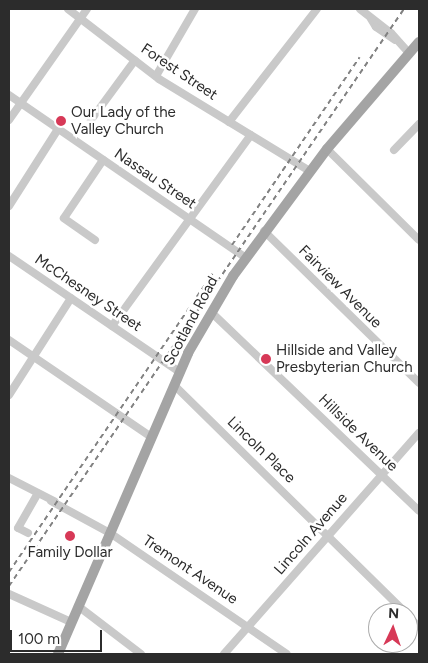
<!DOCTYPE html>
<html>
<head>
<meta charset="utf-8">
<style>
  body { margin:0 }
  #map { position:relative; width:428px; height:663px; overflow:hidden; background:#fff; font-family:Figtree,sans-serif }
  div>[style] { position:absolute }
  .minor>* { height:8px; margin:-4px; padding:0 4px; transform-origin:4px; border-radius:4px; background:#c9c9c9 }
  .major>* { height:10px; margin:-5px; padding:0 5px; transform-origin:5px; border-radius:5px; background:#a4a4a4 }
  .rail>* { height:2px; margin-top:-1px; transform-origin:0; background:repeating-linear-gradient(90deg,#818181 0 5px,transparent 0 9px) }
  .dots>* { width:14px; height:14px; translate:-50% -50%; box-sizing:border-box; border:2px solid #fff; border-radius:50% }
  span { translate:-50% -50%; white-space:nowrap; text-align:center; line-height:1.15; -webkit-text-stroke:5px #fff; paint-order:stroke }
  .street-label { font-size:15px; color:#2c2c2c }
  .poi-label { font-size:15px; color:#2c2c2c }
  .left { translate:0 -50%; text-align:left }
  .frame { position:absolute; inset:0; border:10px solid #2c2c2c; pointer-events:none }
  .north { position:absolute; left:368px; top:603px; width:50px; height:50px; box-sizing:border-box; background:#fff; border:1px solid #ababab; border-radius:50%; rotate:3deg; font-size:14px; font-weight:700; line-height:20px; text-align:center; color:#2c2c2c }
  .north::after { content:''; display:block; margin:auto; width:18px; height:22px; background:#d73957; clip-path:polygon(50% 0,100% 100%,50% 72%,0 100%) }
  .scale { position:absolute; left:10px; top:630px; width:92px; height:22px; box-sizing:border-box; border:2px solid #2c2c2c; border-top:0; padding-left:6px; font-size:15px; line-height:18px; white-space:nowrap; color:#2c2c2c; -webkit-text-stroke:4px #fff; paint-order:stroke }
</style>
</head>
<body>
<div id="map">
  <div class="minor">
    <div style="left:68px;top:9px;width:115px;rotate:37.6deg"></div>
    <div style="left:159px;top:79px;width:177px;rotate:31.4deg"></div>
    <div style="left:360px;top:9px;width:39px;rotate:38deg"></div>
    <div style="left:391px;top:33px;width:27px;rotate:48deg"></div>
    <div style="left:371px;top:19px;width:9px;rotate:58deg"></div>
    <div style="left:376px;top:27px;width:23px;rotate:34deg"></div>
    <div style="left:156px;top:76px;width:78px;rotate:-59.8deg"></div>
    <div style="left:9px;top:95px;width:286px;rotate:34.5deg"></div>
    <div style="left:9px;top:120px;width:136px;rotate:-54.9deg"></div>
    <div style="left:91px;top:120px;width:74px;rotate:-53.7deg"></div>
    <div style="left:229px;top:122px;width:143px;rotate:-52.1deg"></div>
    <div style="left:327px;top:149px;width:129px;rotate:44.7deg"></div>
    <div style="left:394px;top:150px;width:36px;rotate:-46deg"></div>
    <div style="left:9px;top:206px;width:91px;rotate:-57.5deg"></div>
    <div style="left:264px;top:231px;width:217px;rotate:44.4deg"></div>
    <div style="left:95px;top:240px;width:38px;rotate:-145deg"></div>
    <div style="left:64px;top:218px;width:70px;rotate:-56.1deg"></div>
    <div style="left:9px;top:256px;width:207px;rotate:34.2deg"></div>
    <div style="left:212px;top:313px;width:286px;rotate:43.7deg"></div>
    <div style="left:112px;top:326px;width:236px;rotate:-54deg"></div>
    <div style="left:9px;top:340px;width:172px;rotate:34.3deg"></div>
    <div style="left:174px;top:385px;width:325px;rotate:44.5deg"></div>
    <div style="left:9px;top:395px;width:115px;rotate:-57.4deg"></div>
    <div style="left:9px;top:478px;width:51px;rotate:27.1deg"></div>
    <div style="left:51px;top:501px;width:67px;rotate:28.5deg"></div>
    <div style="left:110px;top:533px;width:214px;rotate:34.4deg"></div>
    <div style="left:28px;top:533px;width:11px;rotate:-153deg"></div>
    <div style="left:18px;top:528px;width:40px;rotate:-60.3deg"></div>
    <div style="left:9px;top:594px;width:68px;rotate:24.3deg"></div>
    <div style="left:78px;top:606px;width:79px;rotate:37.3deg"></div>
    <div style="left:408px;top:616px;width:16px;rotate:45deg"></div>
    <div style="left:224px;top:654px;width:295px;rotate:-48.6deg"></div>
  </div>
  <div class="major">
    <div style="left:58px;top:654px;width:328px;rotate:-66.6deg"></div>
    <div style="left:188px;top:353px;width:89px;rotate:-59.7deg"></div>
    <div style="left:233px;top:276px;width:158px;rotate:-53.5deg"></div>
    <div style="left:327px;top:149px;width:141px;rotate:-49.3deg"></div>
  </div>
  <div class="rail">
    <div style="left:232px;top:245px;width:227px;rotate:-55.8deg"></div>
    <div style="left:9px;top:572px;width:361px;rotate:-55.7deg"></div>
    <div style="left:9px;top:586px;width:699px;rotate:-55.61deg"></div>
  </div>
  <div class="dots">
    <div style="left:61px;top:121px;background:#d73957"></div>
    <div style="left:266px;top:359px;background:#d73957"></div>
    <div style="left:70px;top:536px;background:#d73957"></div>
  </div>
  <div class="street-label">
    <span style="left:179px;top:72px;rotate:34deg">Forest Street</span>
    <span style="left:155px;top:179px;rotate:34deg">Nassau Street</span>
    <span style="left:340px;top:287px;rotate:45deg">Fairview Avenue</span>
    <span style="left:88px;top:293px;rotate:34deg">McChesney Street</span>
    <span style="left:191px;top:321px;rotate:-62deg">Scotland Road</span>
    <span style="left:358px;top:433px;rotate:44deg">Hillside Avenue</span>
    <span style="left:261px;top:450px;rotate:44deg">Lincoln Place</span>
    <span style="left:311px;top:534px;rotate:-49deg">Lincoln Avenue</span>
    <span style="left:190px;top:570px;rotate:34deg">Tremont Avenue</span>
  </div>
  <div class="poi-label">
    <span class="left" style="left:71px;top:121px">Our Lady of the<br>Valley Church</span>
    <span class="left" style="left:276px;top:359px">Hillside and Valley<br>Presbyterian Church</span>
    <span style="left:70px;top:553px">Family Dollar</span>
  </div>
  <div class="frame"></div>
  <div class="north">N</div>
  <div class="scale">100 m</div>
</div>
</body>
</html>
